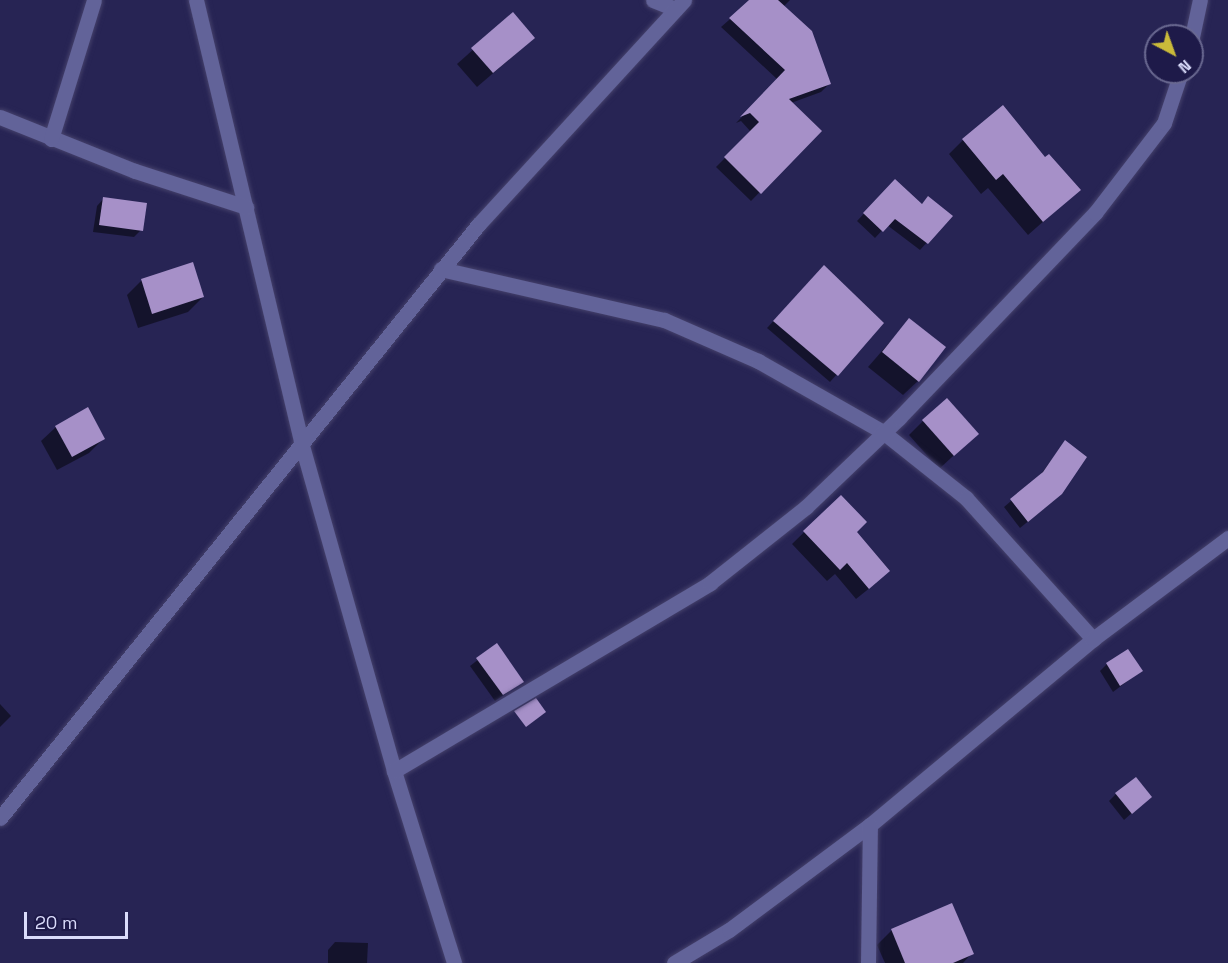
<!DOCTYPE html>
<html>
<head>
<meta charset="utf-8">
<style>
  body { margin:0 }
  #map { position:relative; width:1228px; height:963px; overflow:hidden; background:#272454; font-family:"Space Grotesk",sans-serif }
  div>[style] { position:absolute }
  .shadow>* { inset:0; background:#0007 }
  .building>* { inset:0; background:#a690c8 }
  .roads { filter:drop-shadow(0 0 2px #45416b) drop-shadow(0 0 2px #45416b) }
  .minor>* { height:15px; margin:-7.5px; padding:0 7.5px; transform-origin:7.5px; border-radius:7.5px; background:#626399 }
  span { translate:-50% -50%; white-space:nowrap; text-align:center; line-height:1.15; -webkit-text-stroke:6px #1e1a49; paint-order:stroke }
  .north { position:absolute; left:1144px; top:24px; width:60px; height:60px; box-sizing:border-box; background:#1e1a49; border:2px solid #696890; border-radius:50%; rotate:139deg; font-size:16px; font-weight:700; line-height:24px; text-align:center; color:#dadcfb }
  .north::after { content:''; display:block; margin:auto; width:21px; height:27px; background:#caba3a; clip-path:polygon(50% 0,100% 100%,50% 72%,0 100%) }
  .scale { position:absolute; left:24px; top:912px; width:104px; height:27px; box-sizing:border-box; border:3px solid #dadcfb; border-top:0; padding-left:8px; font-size:18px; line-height:21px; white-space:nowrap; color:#dadcfb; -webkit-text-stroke:4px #1e1a49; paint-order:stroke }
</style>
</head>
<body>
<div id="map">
  <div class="shadow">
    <div style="clip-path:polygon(752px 0,790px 0,783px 7px,830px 83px,821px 92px,791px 103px,820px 131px,751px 201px,716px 167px,751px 132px,741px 121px,736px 123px,778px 80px,721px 27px)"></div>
    <div style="clip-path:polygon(513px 14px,518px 52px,477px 87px,457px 64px)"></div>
    <div style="clip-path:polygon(963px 140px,1045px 159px,1079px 190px,1028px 235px,988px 188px,981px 194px,949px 154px)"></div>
    <div style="clip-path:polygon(888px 188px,921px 205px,928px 198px,951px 216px,920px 250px,887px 225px,875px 238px,857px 221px)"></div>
    <div style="clip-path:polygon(104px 198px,141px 230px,134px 237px,93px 232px,97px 206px)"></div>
    <div style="clip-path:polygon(817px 274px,882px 323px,830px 382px,767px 328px)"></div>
    <div style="clip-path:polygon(142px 280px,203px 297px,188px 312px,138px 328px,127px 295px)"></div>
    <div style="clip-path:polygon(909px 320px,918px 381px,903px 395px,868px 367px)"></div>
    <div style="clip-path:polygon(923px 421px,977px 434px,939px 469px,909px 435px)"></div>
    <div style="clip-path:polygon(56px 427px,103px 439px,89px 453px,57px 470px,41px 441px)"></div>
    <div style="clip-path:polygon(1065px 442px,1053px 501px,1020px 528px,1004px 507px,1038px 478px)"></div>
    <div style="clip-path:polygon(840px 497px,876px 583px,856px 599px,835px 574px,827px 581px,792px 544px)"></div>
    <div style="clip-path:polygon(497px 645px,523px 682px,495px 701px,470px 666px)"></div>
    <div style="clip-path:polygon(1107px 664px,1141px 671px,1113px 692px,1100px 671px)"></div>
    <div style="clip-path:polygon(0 704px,11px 716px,0 727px)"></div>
    <div style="clip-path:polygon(1116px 794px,1150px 797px,1124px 820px,1109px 801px)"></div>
    <div style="clip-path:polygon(952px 905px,972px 953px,963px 963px,885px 963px,877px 945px,892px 930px)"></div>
    <div style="clip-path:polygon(335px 942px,368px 943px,367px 963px,328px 963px,328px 950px)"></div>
  </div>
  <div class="building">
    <div style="clip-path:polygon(749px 0,778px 0,812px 31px,831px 84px,789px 99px,822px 131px,761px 194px,724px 157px,759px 122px,750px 113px,740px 117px,785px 70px,729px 18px)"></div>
    <div style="clip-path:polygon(513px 12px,535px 38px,493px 73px,471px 48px)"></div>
    <div style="clip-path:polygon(1003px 105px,1045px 157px,1049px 154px,1081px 190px,1043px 222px,1003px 174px,996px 180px,962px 139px)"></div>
    <div style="clip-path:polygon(895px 179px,922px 204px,928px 196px,953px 216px,928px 244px,895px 219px,883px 232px,863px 213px)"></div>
    <div style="clip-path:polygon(103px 197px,147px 203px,143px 231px,99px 225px)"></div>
    <div style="clip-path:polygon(193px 262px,204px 297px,152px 314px,141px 279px)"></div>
    <div style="clip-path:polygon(824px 265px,884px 323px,838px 376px,773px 321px)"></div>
    <div style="clip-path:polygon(909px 318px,946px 347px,919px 382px,882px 352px)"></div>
    <div style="clip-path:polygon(947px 398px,979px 434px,954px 456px,922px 420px)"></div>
    <div style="clip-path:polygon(88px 407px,105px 439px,72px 457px,55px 426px)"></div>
    <div style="clip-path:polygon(1065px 440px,1087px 457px,1062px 494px,1028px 522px,1010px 499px,1043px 472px)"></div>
    <div style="clip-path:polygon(841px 495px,867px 522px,857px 532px,890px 571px,869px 589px,847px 563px,840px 570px,803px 531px)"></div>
    <div style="clip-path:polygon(497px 643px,524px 682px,503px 695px,476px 658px)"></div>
    <div style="clip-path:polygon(1128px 649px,1143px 671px,1120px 686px,1106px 663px)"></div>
    <div style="clip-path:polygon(536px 698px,546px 712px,526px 727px,514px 711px)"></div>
    <div style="clip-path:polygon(1136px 777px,1152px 797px,1132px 814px,1115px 793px)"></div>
    <div style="clip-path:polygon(952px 903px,974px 954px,953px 963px,905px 963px,891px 929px)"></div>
  </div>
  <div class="roads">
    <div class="minor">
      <div style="left:196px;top:0;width:454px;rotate:76.6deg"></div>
      <div style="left:301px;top:442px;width:342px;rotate:74.2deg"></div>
      <div style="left:394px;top:771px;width:201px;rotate:72.6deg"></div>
      <div style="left:653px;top:0;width:24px;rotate:22deg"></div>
      <div style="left:1192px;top:37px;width:38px;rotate:-78deg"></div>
      <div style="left:0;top:117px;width:145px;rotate:21.8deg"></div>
      <div style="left:135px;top:171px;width:117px;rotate:18deg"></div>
      <div style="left:51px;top:139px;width:145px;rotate:-72.8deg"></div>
      <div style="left:441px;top:269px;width:229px;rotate:12.9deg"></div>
      <div style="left:664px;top:320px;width:103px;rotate:23.6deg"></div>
      <div style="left:758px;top:361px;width:144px;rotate:29.6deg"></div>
      <div style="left:883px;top:432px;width:106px;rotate:38.5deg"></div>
      <div style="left:966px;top:498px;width:190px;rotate:48deg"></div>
      <div style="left:394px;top:771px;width:368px;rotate:-30.7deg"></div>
      <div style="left:710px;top:583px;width:122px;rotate:-38.4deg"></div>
      <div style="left:806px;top:507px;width:129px;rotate:-43.7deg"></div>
      <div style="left:899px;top:418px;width:284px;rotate:-46.3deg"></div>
      <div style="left:1095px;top:213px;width:113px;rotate:-52.5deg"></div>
      <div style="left:1164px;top:123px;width:54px;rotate:-71.6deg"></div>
      <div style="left:0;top:818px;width:762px;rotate:-51.13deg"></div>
      <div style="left:478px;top:225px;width:305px;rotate:-47.5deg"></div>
      <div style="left:674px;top:963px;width:64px;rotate:-31deg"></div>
      <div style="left:729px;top:930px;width:176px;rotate:-36.7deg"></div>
      <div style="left:870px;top:825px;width:290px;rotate:-39.8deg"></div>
      <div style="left:1093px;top:639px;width:169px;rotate:-36.8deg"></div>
      <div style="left:868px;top:963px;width:138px;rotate:-89.2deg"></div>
    </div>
  </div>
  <div class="north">N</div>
  <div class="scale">20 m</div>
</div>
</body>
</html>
